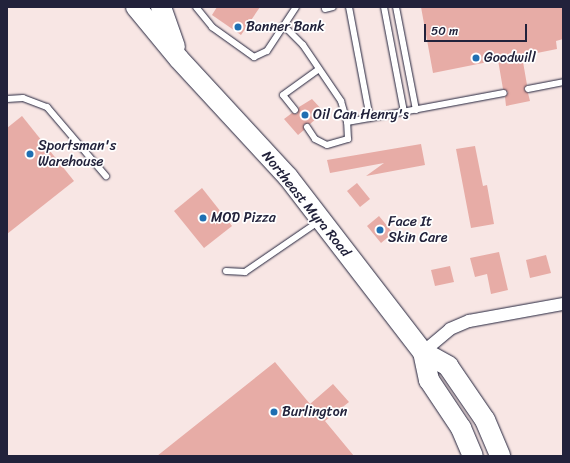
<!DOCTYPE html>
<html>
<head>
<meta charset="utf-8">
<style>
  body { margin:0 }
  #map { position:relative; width:570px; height:463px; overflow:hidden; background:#f8e6e4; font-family:Sriracha,sans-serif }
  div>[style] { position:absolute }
  .building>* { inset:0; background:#e7aca6 }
  .roads { filter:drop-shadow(0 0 1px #22223b) drop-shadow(0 0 1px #22223b) }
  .service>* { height:6px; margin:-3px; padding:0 3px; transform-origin:3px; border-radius:3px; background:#fff }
  .minor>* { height:12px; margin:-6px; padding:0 6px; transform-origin:6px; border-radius:6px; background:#fff }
  .trunk>* { height:20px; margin:-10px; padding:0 10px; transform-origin:10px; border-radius:10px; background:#fff }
  .dots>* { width:11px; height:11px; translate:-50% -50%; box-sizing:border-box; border:2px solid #fff; border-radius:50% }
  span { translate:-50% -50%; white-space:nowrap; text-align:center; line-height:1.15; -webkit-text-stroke:3.5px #fff; paint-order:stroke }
  .poi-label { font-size:14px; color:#22223b }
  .left { translate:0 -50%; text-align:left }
  .street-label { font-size:14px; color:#22223b }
  .frame { position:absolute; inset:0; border:8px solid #22223b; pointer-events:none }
  .scale { position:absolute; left:424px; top:24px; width:103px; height:18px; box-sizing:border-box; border:2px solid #22223b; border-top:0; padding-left:5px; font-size:12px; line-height:14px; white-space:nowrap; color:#22223b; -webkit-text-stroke:3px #fff; paint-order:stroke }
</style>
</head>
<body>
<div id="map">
  <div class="building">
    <div style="clip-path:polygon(217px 7px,260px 7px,241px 35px,212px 15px)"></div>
    <div style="clip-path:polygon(421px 7px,563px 7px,563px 39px,556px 41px,557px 49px,522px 56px,527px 85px,524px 89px,528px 93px,530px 101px,506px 106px,505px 97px,508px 92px,503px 89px,498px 60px,433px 73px)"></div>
    <div style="clip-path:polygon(312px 99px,324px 112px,310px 124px,304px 124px,304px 130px,298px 135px,284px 119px,292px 113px,297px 114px,299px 107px)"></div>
    <div style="clip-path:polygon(22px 116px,74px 181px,7px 234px,7px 128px)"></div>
    <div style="clip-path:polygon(421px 144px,425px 165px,366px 176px,384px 163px,330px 173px,327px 160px)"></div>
    <div style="clip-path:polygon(475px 146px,483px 186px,487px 185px,494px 224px,471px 228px,456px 149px)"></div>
    <div style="clip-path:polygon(357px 183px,370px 199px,360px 207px,347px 191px)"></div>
    <div style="clip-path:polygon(202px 188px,232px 226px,204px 248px,174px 211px)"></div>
    <div style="clip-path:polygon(379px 216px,393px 233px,381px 243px,367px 226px)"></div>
    <div style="clip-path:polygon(499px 252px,508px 290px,491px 294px,487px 274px,475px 277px,470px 258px)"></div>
    <div style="clip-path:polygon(546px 255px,551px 273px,530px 278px,526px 260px)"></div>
    <div style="clip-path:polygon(450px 266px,454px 282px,435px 286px,431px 270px)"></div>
    <div style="clip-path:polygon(275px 362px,310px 404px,333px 384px,349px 402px,325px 421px,354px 456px,157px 456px)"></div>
  </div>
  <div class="roads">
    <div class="service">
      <div style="left:196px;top:7px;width:26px;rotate:51deg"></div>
      <div style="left:212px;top:27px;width:52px;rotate:35.5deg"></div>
      <div style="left:254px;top:57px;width:14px;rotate:-25deg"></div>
      <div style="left:267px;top:51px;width:53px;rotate:-56.6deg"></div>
      <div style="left:349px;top:7px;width:113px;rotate:79.3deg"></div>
      <div style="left:370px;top:118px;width:136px;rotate:-10.6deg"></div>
      <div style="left:384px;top:7px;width:107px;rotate:79.2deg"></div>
      <div style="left:396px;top:7px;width:105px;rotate:79deg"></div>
      <div style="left:325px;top:9px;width:8px;rotate:-14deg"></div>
      <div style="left:284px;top:26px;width:27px;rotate:45deg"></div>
      <div style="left:303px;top:45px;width:68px;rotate:55.8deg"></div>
      <div style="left:341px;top:101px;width:22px;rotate:74deg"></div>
      <div style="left:347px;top:122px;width:23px;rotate:-10deg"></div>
      <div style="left:528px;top:89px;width:36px;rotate:-11deg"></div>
      <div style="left:7px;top:99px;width:16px;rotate:-4deg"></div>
      <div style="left:23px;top:98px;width:26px;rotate:21deg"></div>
      <div style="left:47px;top:107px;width:91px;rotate:49.5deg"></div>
      <div style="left:295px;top:110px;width:19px;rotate:-129deg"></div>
      <div style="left:283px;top:95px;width:44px;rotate:-35.8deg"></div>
      <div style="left:307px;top:127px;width:14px;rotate:56deg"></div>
      <div style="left:315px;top:139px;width:13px;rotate:27deg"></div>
      <div style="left:327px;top:145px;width:22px;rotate:-16deg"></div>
      <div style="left:348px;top:139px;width:17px;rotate:-93deg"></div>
      <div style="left:226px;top:271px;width:19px;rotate:3deg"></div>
      <div style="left:245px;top:272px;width:88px;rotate:-34.4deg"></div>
    </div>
    <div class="minor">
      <div style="left:423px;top:352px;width:35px;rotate:-40deg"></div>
      <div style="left:450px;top:329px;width:21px;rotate:-23deg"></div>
      <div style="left:469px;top:321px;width:96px;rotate:-10.3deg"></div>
    </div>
    <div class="trunk">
      <div style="left:136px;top:7px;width:67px;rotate:50.4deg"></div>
      <div style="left:179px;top:59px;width:161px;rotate:47.3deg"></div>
      <div style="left:288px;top:177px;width:221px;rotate:52.4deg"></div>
      <div style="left:423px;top:352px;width:29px;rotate:78deg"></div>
      <div style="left:429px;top:380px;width:58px;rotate:56.3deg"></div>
      <div style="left:461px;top:428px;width:30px;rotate:67deg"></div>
      <div style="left:161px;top:7px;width:42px;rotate:70.7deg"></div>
      <div style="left:423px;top:352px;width:29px;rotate:29deg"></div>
      <div style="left:448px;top:366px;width:65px;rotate:55.6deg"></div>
      <div style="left:485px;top:420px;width:39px;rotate:67deg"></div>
    </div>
  </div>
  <div class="dots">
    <div style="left:238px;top:27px;background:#1f6fb2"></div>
    <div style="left:476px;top:58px;background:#1f6fb2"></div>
    <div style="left:305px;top:115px;background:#1f6fb2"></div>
    <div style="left:30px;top:154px;background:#1f6fb2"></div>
    <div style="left:203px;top:218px;background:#1f6fb2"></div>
    <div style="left:380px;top:230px;background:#1f6fb2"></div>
    <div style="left:274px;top:412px;background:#1f6fb2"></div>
  </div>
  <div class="poi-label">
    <span class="left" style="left:246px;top:27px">Banner Bank</span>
    <span class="left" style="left:484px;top:58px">Goodwill</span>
    <span class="left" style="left:313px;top:115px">Oil Can Henry's</span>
    <span class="left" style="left:38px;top:154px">Sportsman's<br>Warehouse</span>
    <span class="left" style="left:211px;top:218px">MOD Pizza</span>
    <span class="left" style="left:388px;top:230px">Face It<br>Skin Care</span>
    <span class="left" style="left:282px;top:412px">Burlington</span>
  </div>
  <div class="street-label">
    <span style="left:306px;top:204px;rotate:51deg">Northeast Myra Road</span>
  </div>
  <div class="frame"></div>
  <div class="scale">50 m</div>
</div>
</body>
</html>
